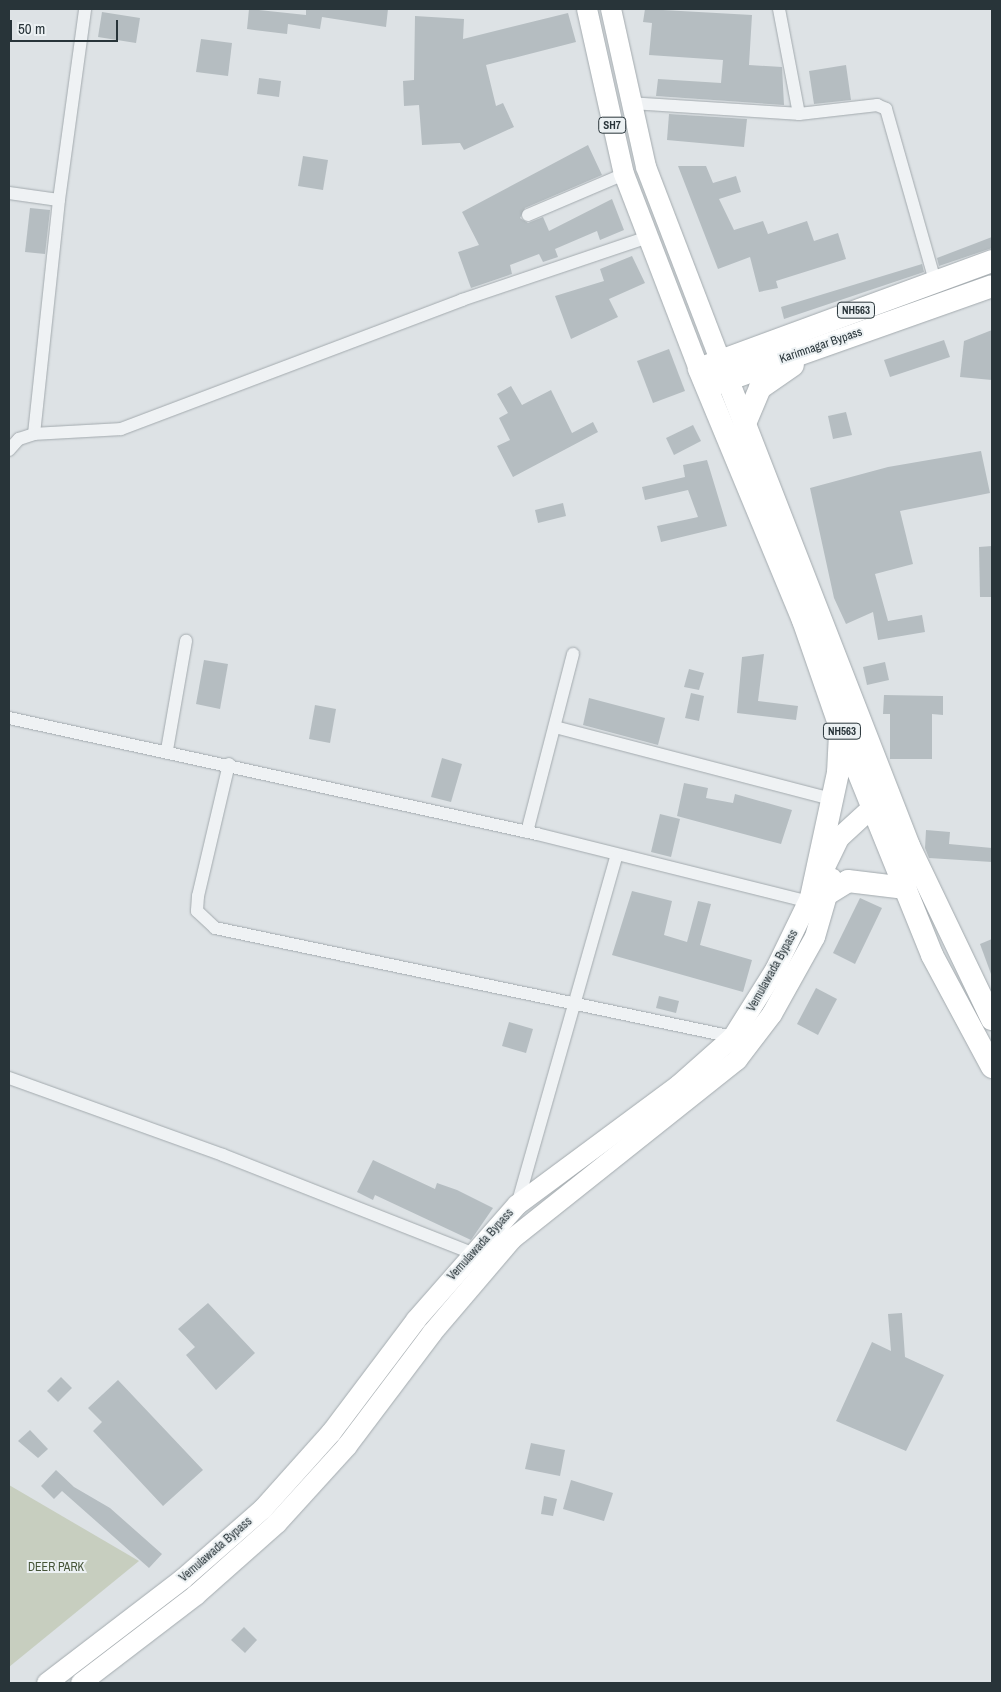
<!DOCTYPE html>
<html>
<head>
<meta charset="utf-8">
<style>
  body { margin:0 }
  #map { position:relative; width:1001px; height:1692px; overflow:hidden; background:#dde2e5; font-family:"Archivo Narrow",sans-serif }
  div>[style] { position:absolute }
  .green>* { inset:0; background:#c7cebf }
  .building>* { inset:0; background:#b5bdc1 }
  .roads { filter:drop-shadow(0 0 1px #a3aaae) drop-shadow(0 0 1px #a3aaae) }
  .street>* { height:12px; margin:-6px; padding:0 6px; transform-origin:6px; border-radius:6px; background:#eff2f4 }
  .primary>* { height:20px; margin:-10px; padding:0 10px; transform-origin:10px; border-radius:10px; background:#fff }
  .highway>* { height:22px; margin:-11px; padding:0 11px; transform-origin:11px; border-radius:11px; background:#fff }
  span { translate:-50% -50%; white-space:nowrap; text-align:center; line-height:1.15; -webkit-text-stroke:4px #ecf1f3; paint-order:stroke }
  .shield-label span { padding:1px 4px; background:#ecf1f3; border:1px solid; border-radius:4px; -webkit-text-stroke-width:0 }
  .shield-label { font-size:11px; color:#283439; font-weight:700 }
  .street-label { font-size:12px; color:#283439 }
  .park-label { font-size:12px; color:#455437 }
  .frame { position:absolute; inset:0; border:10px solid #283439; pointer-events:none }
  .scale { position:absolute; left:10px; top:20px; width:108px; height:22px; box-sizing:border-box; border:2px solid #283439; border-top:0; padding-left:6px; font-size:15px; line-height:18px; white-space:nowrap; color:#283439; -webkit-text-stroke:4px #ecf1f3; paint-order:stroke }
</style>
</head>
<body>
<div id="map">
  <div class="green">
    <div style="clip-path:polygon(9px 1485px,139px 1561px,9px 1667px)"></div>
  </div>
  <div class="building">
    <div style="clip-path:polygon(249px 9px,306px 15px,306px 9px,388px 9px,386px 27px,322px 17px,320px 29px,288px 24px,287px 34px,247px 29px)"></div>
    <div style="clip-path:polygon(645px 9px,752px 15px,749px 65px,782px 67px,784px 105px,656px 96px,658px 79px,721px 83px,723px 60px,649px 55px,652px 23px,643px 22px)"></div>
    <div style="clip-path:polygon(102px 12px,140px 18px,136px 43px,98px 37px)"></div>
    <div style="clip-path:polygon(568px 13px,576px 42px,486px 65px,496px 106px,503px 103px,514px 127px,464px 150px,460px 143px,422px 145px,419px 105px,404px 106px,403px 81px,414px 80px,415px 16px,464px 19px,463px 39px)"></div>
    <div style="clip-path:polygon(201px 39px,232px 43px,228px 76px,196px 72px)"></div>
    <div style="clip-path:polygon(846px 65px,851px 100px,814px 104px,809px 71px)"></div>
    <div style="clip-path:polygon(259px 78px,281px 81px,279px 97px,257px 94px)"></div>
    <div style="clip-path:polygon(669px 114px,747px 119px,744px 147px,667px 140px)"></div>
    <div style="clip-path:polygon(588px 145px,602px 175px,525px 208px,520px 218px,528px 223px,543px 217px,549px 231px,612px 199px,624px 230px,600px 240px,597px 231px,555px 249px,558px 257px,543px 262px,539px 254px,510px 265px,512px 274px,471px 288px,458px 252px,479px 245px,462px 212px)"></div>
    <div style="clip-path:polygon(303px 156px,328px 160px,323px 190px,298px 186px)"></div>
    <div style="clip-path:polygon(678px 166px,706px 166px,713px 183px,736px 176px,741px 192px,719px 199px,734px 230px,763px 221px,768px 234px,807px 221px,814px 241px,838px 233px,846px 259px,776px 281px,778px 288px,759px 292px,750px 257px,718px 269px)"></div>
    <div style="clip-path:polygon(30px 208px,50px 210px,45px 254px,25px 252px)"></div>
    <div style="clip-path:polygon(992px 237px,992px 248px,939px 266px,937px 258px)"></div>
    <div style="clip-path:polygon(632px 256px,645px 283px,609px 299px,618px 317px,571px 339px,555px 296px,604px 281px,600px 269px)"></div>
    <div style="clip-path:polygon(922px 264px,924px 272px,784px 319px,781px 307px)"></div>
    <div style="clip-path:polygon(992px 330px,992px 380px,960px 377px,964px 341px)"></div>
    <div style="clip-path:polygon(944px 340px,950px 357px,890px 377px,884px 360px)"></div>
    <div style="clip-path:polygon(669px 349px,685px 391px,653px 403px,637px 361px)"></div>
    <div style="clip-path:polygon(511px 386px,522px 405px,551px 390px,572px 433px,593px 422px,598px 432px,513px 477px,497px 446px,510px 440px,499px 418px,508px 413px,497px 394px)"></div>
    <div style="clip-path:polygon(846px 412px,852px 435px,833px 439px,828px 416px)"></div>
    <div style="clip-path:polygon(693px 425px,701px 441px,674px 455px,666px 438px)"></div>
    <div style="clip-path:polygon(981px 451px,990px 493px,900px 511px,913px 564px,875px 574px,888px 621px,922px 615px,925px 632px,878px 640px,873px 612px,846px 624px,834px 598px,810px 488px,888px 467px)"></div>
    <div style="clip-path:polygon(707px 460px,727px 526px,661px 542px,657px 526px,698px 517px,688px 490px,645px 500px,642px 487px,685px 477px,683px 465px)"></div>
    <div style="clip-path:polygon(563px 503px,566px 516px,538px 523px,535px 510px)"></div>
    <div style="clip-path:polygon(992px 546px,992px 597px,980px 597px,979px 547px)"></div>
    <div style="clip-path:polygon(764px 654px,758px 701px,798px 706px,796px 720px,737px 713px,742px 657px)"></div>
    <div style="clip-path:polygon(204px 660px,228px 664px,220px 709px,196px 704px)"></div>
    <div style="clip-path:polygon(885px 662px,889px 680px,867px 685px,863px 667px)"></div>
    <div style="clip-path:polygon(689px 669px,704px 673px,699px 690px,684px 687px)"></div>
    <div style="clip-path:polygon(691px 693px,704px 696px,699px 721px,685px 718px)"></div>
    <div style="clip-path:polygon(884px 695px,943px 696px,943px 715px,932px 714px,932px 759px,890px 759px,890px 714px,883px 714px)"></div>
    <div style="clip-path:polygon(589px 698px,665px 718px,658px 745px,583px 725px)"></div>
    <div style="clip-path:polygon(315px 705px,336px 709px,330px 743px,309px 739px)"></div>
    <div style="clip-path:polygon(442px 758px,462px 764px,451px 802px,431px 797px)"></div>
    <div style="clip-path:polygon(684px 783px,708px 788px,706px 798px,733px 803px,735px 794px,792px 810px,781px 844px,677px 816px)"></div>
    <div style="clip-path:polygon(660px 814px,680px 819px,671px 857px,651px 852px)"></div>
    <div style="clip-path:polygon(926px 830px,950px 832px,949px 844px,992px 848px,992px 862px,929px 858px,925px 848px)"></div>
    <div style="clip-path:polygon(632px 891px,672px 901px,664px 935px,687px 942px,698px 901px,711px 904px,700px 945px,752px 960px,743px 992px,612px 955px)"></div>
    <div style="clip-path:polygon(860px 898px,882px 908px,855px 964px,833px 953px)"></div>
    <div style="clip-path:polygon(992px 939px,992px 974px,991px 974px,980px 944px)"></div>
    <div style="clip-path:polygon(816px 988px,837px 999px,818px 1035px,797px 1024px)"></div>
    <div style="clip-path:polygon(659px 996px,679px 1001px,676px 1013px,656px 1008px)"></div>
    <div style="clip-path:polygon(509px 1022px,533px 1029px,526px 1053px,502px 1046px)"></div>
    <div style="clip-path:polygon(373px 1160px,435px 1189px,437px 1183px,457px 1190px,493px 1208px,471px 1240px,375px 1195px,373px 1200px,357px 1192px)"></div>
    <div style="clip-path:polygon(208px 1303px,255px 1353px,216px 1390px,186px 1355px,195px 1347px,178px 1329px)"></div>
    <div style="clip-path:polygon(902px 1313px,905px 1357px,944px 1375px,906px 1451px,836px 1421px,872px 1342px,891px 1351px,888px 1314px)"></div>
    <div style="clip-path:polygon(61px 1377px,72px 1388px,58px 1402px,47px 1391px)"></div>
    <div style="clip-path:polygon(118px 1380px,203px 1470px,163px 1506px,93px 1431px,102px 1422px,88px 1408px)"></div>
    <div style="clip-path:polygon(30px 1430px,48px 1449px,38px 1458px,18px 1441px)"></div>
    <div style="clip-path:polygon(531px 1443px,565px 1450px,560px 1476px,525px 1469px)"></div>
    <div style="clip-path:polygon(56px 1470px,74px 1487px,110px 1508px,162px 1554px,149px 1568px,62px 1491px,54px 1499px,41px 1486px)"></div>
    <div style="clip-path:polygon(571px 1480px,613px 1493px,604px 1521px,563px 1509px)"></div>
    <div style="clip-path:polygon(544px 1496px,557px 1499px,553px 1516px,541px 1514px)"></div>
    <div style="clip-path:polygon(244px 1627px,257px 1640px,245px 1653px,231px 1640px)"></div>
  </div>
  <div class="roads">
    <div class="street">
      <div style="left:630px;top:103px;width:169px;rotate:3.7deg"></div>
      <div style="left:799px;top:114px;width:107px;rotate:-100.8deg"></div>
      <div style="left:799px;top:114px;width:79px;rotate:-6.6deg"></div>
      <div style="left:877px;top:105px;width:10px;rotate:24deg"></div>
      <div style="left:886px;top:109px;width:179px;rotate:74.1deg"></div>
      <div style="left:9px;top:193px;width:50px;rotate:8deg"></div>
      <div style="left:59px;top:200px;width:193px;rotate:-82.2deg"></div>
      <div style="left:528px;top:215px;width:104px;rotate:-23.1deg"></div>
      <div style="left:34px;top:434px;width:235px;rotate:-83.9deg"></div>
      <div style="left:9px;top:450px;width:15px;rotate:-48deg"></div>
      <div style="left:19px;top:439px;width:16px;rotate:-18deg"></div>
      <div style="left:34px;top:434px;width:87px;rotate:-3.3deg"></div>
      <div style="left:121px;top:429px;width:365px;rotate:-20.7deg"></div>
      <div style="left:462px;top:300px;width:196px;rotate:-18.7deg"></div>
      <div style="left:9px;top:718px;width:541px;rotate:12.39deg"></div>
      <div style="left:537px;top:834px;width:281px;rotate:14deg"></div>
      <div style="left:555px;top:727px;width:286px;rotate:14.6deg"></div>
      <div style="left:167px;top:750px;width:111px;rotate:-80.1deg"></div>
      <div style="left:229px;top:764px;width:136px;rotate:103.2deg"></div>
      <div style="left:198px;top:896px;width:15px;rotate:94deg"></div>
      <div style="left:197px;top:911px;width:25px;rotate:43deg"></div>
      <div style="left:215px;top:928px;width:529px;rotate:11.88deg"></div>
      <div style="left:527px;top:832px;width:184px;rotate:-75.5deg"></div>
      <div style="left:9px;top:1078px;width:227px;rotate:19.8deg"></div>
      <div style="left:223px;top:1155px;width:268px;rotate:21.5deg"></div>
      <div style="left:517px;top:1205px;width:364px;rotate:-74.1deg"></div>
    </div>
    <div class="primary">
      <div style="left:587px;top:9px;width:169px;rotate:77.4deg"></div>
      <div style="left:624px;top:174px;width:209px;rotate:69deg"></div>
      <div style="left:611px;top:9px;width:162px;rotate:77.5deg"></div>
      <div style="left:646px;top:167px;width:207px;rotate:69deg"></div>
      <div style="left:47px;top:1683px;width:171px;rotate:-37.4deg"></div>
      <div style="left:183px;top:1579px;width:106px;rotate:-41.2deg"></div>
      <div style="left:263px;top:1509px;width:102px;rotate:-48.2deg"></div>
      <div style="left:331px;top:1433px;width:141px;rotate:-53deg"></div>
      <div style="left:416px;top:1320px;width:153px;rotate:-48.7deg"></div>
      <div style="left:517px;top:1205px;width:202px;rotate:-36.5deg"></div>
      <div style="left:679px;top:1085px;width:72px;rotate:-41.6deg"></div>
      <div style="left:733px;top:1037px;width:79px;rotate:-57.9deg"></div>
      <div style="left:775px;top:970px;width:147px;rotate:-64.1deg"></div>
      <div style="left:839px;top:838px;width:46px;rotate:-42.4deg"></div>
      <div style="left:873px;top:807px;width:16px;rotate:-18deg"></div>
      <div style="left:81px;top:1683px;width:145px;rotate:-37.4deg"></div>
      <div style="left:196px;top:1595px;width:108px;rotate:-41.6deg"></div>
      <div style="left:277px;top:1523px;width:104px;rotate:-47.7deg"></div>
      <div style="left:347px;top:1446px;width:141px;rotate:-53deg"></div>
      <div style="left:432px;top:1333px;width:123px;rotate:-49.6deg"></div>
      <div style="left:512px;top:1239px;width:288px;rotate:-38.5deg"></div>
      <div style="left:737px;top:1060px;width:58px;rotate:-52.7deg"></div>
      <div style="left:772px;top:1014px;width:88px;rotate:-60.8deg"></div>
      <div style="left:815px;top:937px;width:61px;rotate:-73.9deg"></div>
    </div>
    <div class="highway">
      <div style="left:992px;top:261px;width:312px;rotate:159.8deg"></div>
      <div style="left:699px;top:369px;width:272px;rotate:67.5deg"></div>
      <div style="left:803px;top:620px;width:113px;rotate:70.9deg"></div>
      <div style="left:840px;top:727px;width:246px;rotate:68deg"></div>
      <div style="left:932px;top:955px;width:127px;rotate:61.8deg"></div>
      <div style="left:720px;top:360px;width:521px;rotate:68.75deg"></div>
      <div style="left:909px;top:846px;width:192px;rotate:64.4deg"></div>
      <div style="left:713px;top:385px;width:296px;rotate:-19.5deg"></div>
      <div style="left:744px;top:426px;width:41px;rotate:-67.2deg"></div>
      <div style="left:760px;top:388px;width:40px;rotate:-34.9deg"></div>
      <div style="left:829px;top:893px;width:22px;rotate:-32deg"></div>
      <div style="left:848px;top:881px;width:58px;rotate:6.9deg"></div>
      <div style="left:810px;top:902px;width:132px;rotate:-77.8deg"></div>
      <div style="left:838px;top:773px;width:40px;rotate:-87.1deg"></div>
    </div>
  </div>
  <div class="shield-label">
    <span style="left:612px;top:125px">SH7</span>
    <span style="left:856px;top:310px">NH563</span>
    <span style="left:842px;top:731px">NH563</span>
  </div>
  <div class="street-label">
    <span style="left:821px;top:346px;rotate:-19deg">Karimnagar Bypass</span>
    <span style="left:773px;top:971px;rotate:-61deg">Vemulawada Bypass</span>
    <span style="left:481px;top:1245px;rotate:-48deg">Vemulawada Bypass</span>
    <span style="left:216px;top:1550px;rotate:-41deg">Vemulawada Bypass</span>
  </div>
  <div class="park-label">
    <span style="left:56px;top:1568px">DEER PARK</span>
  </div>
  <div class="frame"></div>
  <div class="scale">50 m</div>
</div>
</body>
</html>
